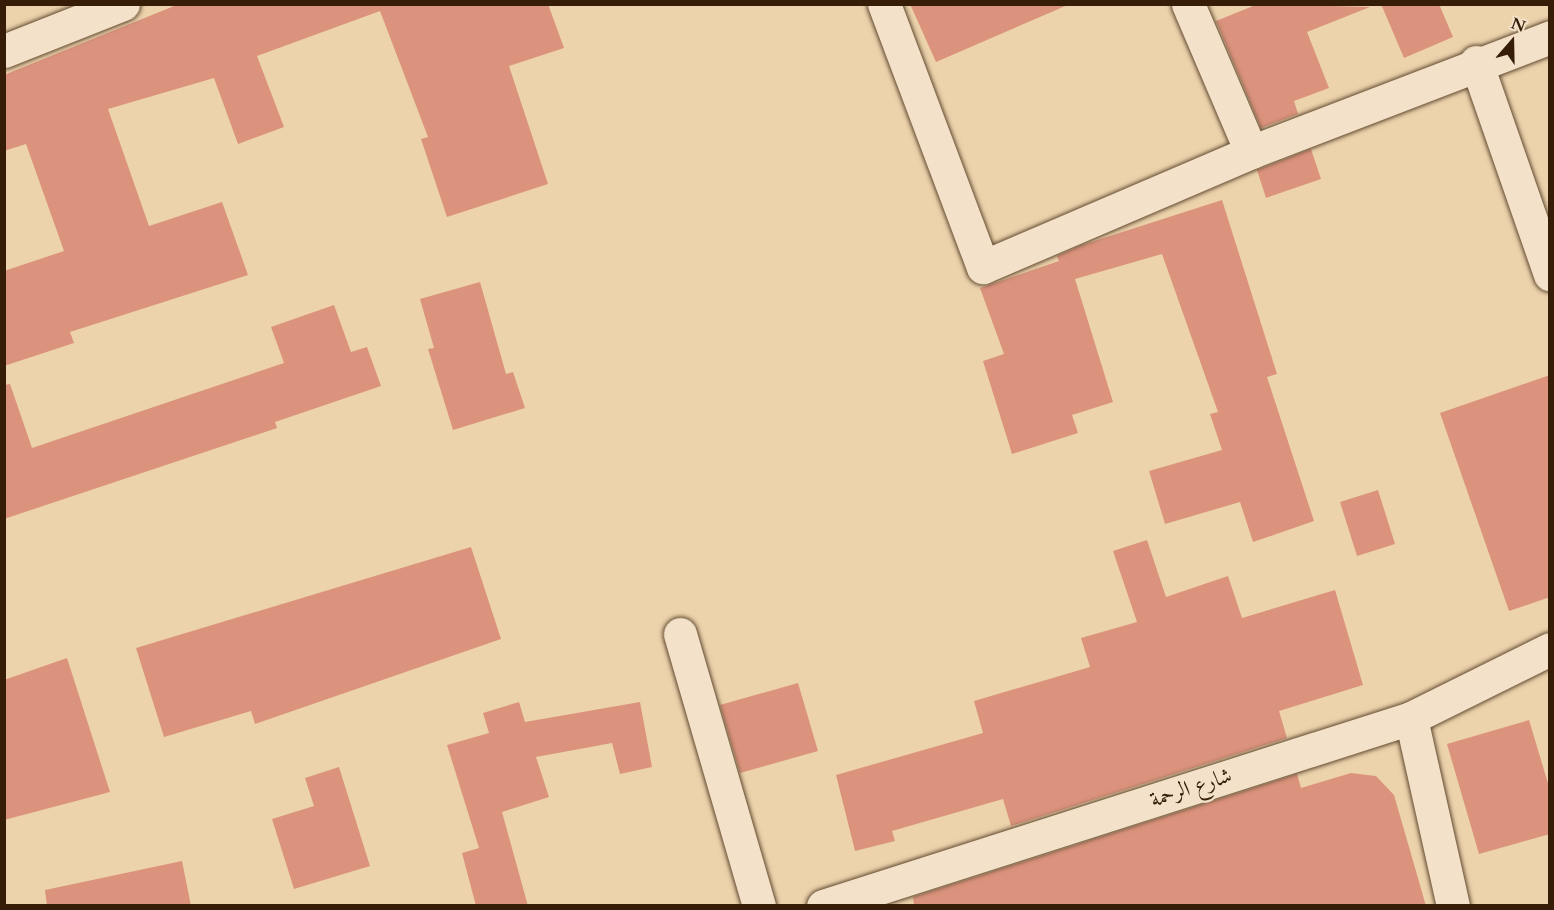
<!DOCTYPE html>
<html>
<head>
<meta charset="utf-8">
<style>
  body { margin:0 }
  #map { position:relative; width:1554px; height:910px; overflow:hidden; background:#ecd3ac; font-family:Cardo,Amiri,serif }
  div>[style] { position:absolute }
  .building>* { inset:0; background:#db937d }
  .roads { filter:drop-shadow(0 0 2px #634a31) drop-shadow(0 0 2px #634a31) }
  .minor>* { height:33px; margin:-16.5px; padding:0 16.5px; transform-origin:16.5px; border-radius:16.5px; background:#f3e2c9 }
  span { translate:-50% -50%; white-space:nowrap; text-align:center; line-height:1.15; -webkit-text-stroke:4.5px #f3e2c9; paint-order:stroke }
  .street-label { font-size:22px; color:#351d08 }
  .frame { position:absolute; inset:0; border:6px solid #351d08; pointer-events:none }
  .north { position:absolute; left:1482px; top:12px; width:60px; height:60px; -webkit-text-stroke:4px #f3e2c9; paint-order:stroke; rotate:20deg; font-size:16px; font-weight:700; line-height:24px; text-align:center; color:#351d08 }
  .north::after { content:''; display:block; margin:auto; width:21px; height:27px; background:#351d08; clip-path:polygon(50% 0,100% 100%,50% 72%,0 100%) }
</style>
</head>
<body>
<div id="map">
  <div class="building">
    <div style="clip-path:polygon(179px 4px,548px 4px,564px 48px,509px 66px,548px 184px,447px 217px,421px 139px,428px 137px,380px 11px,257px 56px,284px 127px,238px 144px,214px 78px,108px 109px,149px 226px,222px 202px,248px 275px,70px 332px,74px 343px,4px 366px,4px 271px,64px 251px,26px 144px,4px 151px,4px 75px)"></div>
    <div style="clip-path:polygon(910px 4px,1070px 4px,936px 62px)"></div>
    <div style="clip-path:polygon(1258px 4px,1370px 7px,1307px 32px,1329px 88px,1294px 101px,1298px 114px,1261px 128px,1216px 21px)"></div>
    <div style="clip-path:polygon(1381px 4px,1439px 4px,1453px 37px,1404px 58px)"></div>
    <div style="clip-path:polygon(1311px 149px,1321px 179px,1266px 198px,1257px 170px)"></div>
    <div style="clip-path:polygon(1222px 200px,1277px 374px,1267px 377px,1314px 521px,1253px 542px,1240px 502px,1165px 524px,1149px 471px,1222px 450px,1210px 414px,1218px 412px,1162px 254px,1075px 279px,1113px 402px,1072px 415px,1078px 433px,1012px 454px,983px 361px,1004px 354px,980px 288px,1059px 261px,1057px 256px,1082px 245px)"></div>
    <div style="clip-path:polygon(480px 282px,506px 374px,513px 372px,525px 408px,453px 430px,428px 349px,434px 348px,420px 299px)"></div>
    <div style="clip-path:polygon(334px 305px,351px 352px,367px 347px,381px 386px,275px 422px,277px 428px,4px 519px,4px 385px,10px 384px,32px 448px,284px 363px,271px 327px)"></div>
    <div style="clip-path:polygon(1550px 375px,1550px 597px,1509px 611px,1440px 413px)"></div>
    <div style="clip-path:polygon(1378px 490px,1395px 544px,1357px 556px,1340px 502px)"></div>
    <div style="clip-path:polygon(1147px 540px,1166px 597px,1228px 576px,1242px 618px,1335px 590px,1363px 685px,1279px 711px,1287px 738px,1011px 826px,1003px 799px,892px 831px,895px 841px,855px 851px,836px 775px,983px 733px,974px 701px,1090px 667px,1081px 638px,1137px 622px,1113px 551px)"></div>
    <div style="clip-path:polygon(471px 547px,501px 639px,255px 724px,251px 711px,164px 737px,136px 648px)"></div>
    <div style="clip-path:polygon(67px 658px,110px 792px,4px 820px,4px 680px)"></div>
    <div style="clip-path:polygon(798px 683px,818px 751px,740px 773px,720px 705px)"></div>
    <div style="clip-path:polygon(519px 702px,525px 722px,640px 702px,652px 767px,620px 774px,612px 743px,536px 757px,549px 797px,502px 812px,528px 906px,476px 906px,462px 853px,479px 848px,447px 745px,489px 733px,483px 713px)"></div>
    <div style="clip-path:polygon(1529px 720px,1550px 790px,1550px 834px,1479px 854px,1447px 744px)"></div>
    <div style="clip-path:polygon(339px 767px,370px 866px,294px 889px,272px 819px,314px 806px,305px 778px)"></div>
    <div style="clip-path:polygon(1351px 773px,1376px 776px,1394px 795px,1426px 906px,914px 906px,913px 897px,1297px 774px,1301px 788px)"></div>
    <div style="clip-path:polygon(182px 861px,191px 906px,47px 906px,45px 890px)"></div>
  </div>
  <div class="roads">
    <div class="minor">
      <div style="left:884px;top:4px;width:281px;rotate:69.4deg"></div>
      <div style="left:983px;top:267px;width:292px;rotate:-23.2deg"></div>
      <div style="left:1251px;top:152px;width:320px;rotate:-21deg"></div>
      <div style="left:1188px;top:4px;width:161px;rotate:66.9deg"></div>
      <div style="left:4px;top:51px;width:128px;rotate:-21.6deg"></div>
      <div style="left:1476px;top:62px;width:225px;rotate:70.8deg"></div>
      <div style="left:680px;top:634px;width:283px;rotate:73.8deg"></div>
      <div style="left:1411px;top:718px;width:193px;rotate:77.4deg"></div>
      <div style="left:823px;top:906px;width:617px;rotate:-17.73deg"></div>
      <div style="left:1411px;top:718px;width:155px;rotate:-26.4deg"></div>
    </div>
  </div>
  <div class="street-label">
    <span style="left:1191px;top:788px;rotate:-18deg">شارع الرحمة</span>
  </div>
  <div class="frame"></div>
  <div class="north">N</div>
</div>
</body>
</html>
